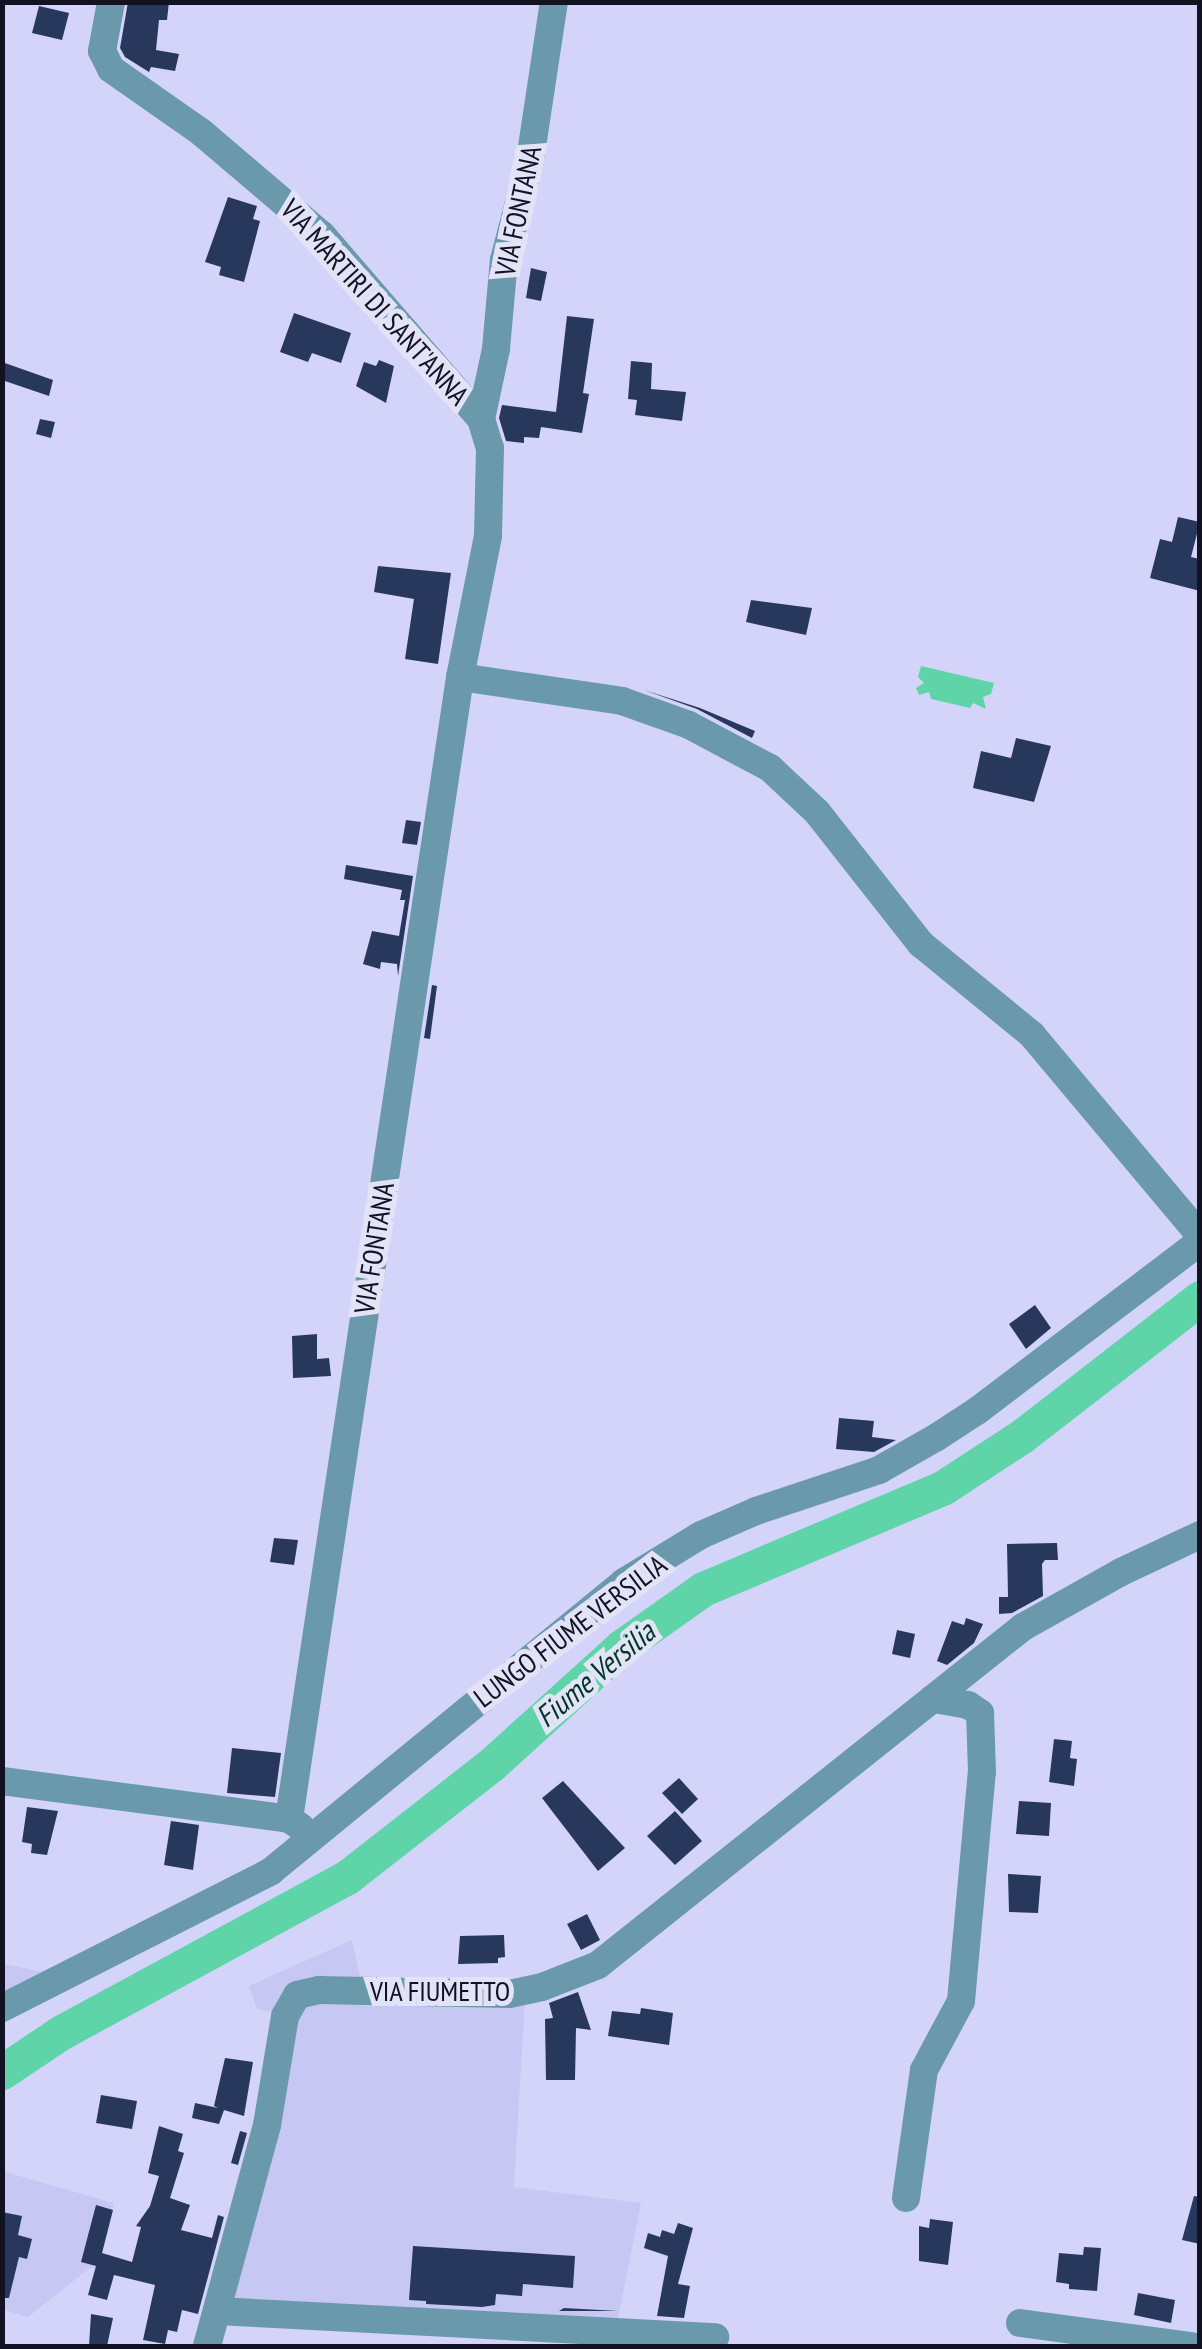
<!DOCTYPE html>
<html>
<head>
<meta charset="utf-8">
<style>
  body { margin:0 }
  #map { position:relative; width:1202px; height:2349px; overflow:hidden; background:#d4d4fb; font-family:"PT Sans Narrow",sans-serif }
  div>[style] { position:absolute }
  .built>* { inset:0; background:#c7c7f3 }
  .water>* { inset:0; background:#5fd4a8 }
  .river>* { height:35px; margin:-17.5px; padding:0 17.5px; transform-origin:17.5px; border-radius:17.5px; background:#5fd4a8 }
  .building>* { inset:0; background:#28385c }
  .minor>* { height:28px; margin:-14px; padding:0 14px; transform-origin:14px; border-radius:14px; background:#6b99ac }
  span { translate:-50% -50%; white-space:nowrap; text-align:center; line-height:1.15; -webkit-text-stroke:10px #e3e3f7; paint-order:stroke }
  .street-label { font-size:28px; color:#131222 }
  .water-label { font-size:30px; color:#003524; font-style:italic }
  .frame { position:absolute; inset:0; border:5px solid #131222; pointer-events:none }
</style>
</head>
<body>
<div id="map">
  <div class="built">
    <div style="clip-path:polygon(352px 1940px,360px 1976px,526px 1983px,514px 2187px,641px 2203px,616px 2328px,224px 2307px,289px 2015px,257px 2009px,249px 1986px)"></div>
    <div style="clip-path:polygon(3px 1964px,49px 1973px,3px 1999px)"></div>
    <div style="clip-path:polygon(2px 2171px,114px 2203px,99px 2268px,90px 2268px,28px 2317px,3px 2310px)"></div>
  </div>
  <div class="water">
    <div style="clip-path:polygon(921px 666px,994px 683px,991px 694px,983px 697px,986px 709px,973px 703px,970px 708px,931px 699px,929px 692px,919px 695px,916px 688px,924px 683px,918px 677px)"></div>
  </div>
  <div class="river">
    <div style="left:2px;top:2072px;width:70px;rotate:-33.9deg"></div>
    <div style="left:60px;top:2033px;width:325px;rotate:-28.5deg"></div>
    <div style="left:346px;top:1878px;width:185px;rotate:-38deg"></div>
    <div style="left:492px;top:1764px;width:174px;rotate:-42.2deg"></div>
    <div style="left:621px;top:1647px;width:100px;rotate:-35.3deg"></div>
    <div style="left:703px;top:1589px;width:262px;rotate:-22.9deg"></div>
    <div style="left:944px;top:1487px;width:93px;rotate:-33.2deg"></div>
    <div style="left:1022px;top:1436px;width:225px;rotate:-37.8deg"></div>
  </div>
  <div class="building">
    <div style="clip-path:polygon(128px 2px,169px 2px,167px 20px,159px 20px,156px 50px,179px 54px,175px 71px,151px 67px,149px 72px,125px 57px,120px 48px)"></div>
    <div style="clip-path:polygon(39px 6px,69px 13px,62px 40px,32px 33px)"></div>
    <div style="clip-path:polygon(228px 197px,257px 206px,253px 219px,260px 221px,244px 282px,219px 275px,221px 267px,205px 262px)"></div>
    <div style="clip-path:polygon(531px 268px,547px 272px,541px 301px,526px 298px)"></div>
    <div style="clip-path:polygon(294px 313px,351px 333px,341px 363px,312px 353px,308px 362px,280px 352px)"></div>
    <div style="clip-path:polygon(567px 316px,594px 319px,583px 393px,589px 394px,582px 433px,541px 427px,539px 438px,524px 437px,524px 443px,506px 441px,499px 418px,502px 405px,556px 412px)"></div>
    <div style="clip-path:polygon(379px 360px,394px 366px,386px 403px,356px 386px,364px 362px,376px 366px)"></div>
    <div style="clip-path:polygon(631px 361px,652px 363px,651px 389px,686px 392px,682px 421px,635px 415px,637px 400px,628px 399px)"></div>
    <div style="clip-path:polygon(2px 362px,53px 380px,49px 396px,2px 380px)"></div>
    <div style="clip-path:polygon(40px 419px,55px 422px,51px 438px,36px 434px)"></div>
    <div style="clip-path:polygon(1178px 517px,1200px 522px,1191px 557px,1200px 559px,1200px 591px,1150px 578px,1160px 539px,1172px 542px)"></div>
    <div style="clip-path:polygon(378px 566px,451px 573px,438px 664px,405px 659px,414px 599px,374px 592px)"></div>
    <div style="clip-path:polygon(751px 600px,812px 608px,806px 635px,746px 622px)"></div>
    <div style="clip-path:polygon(644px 690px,700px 708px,755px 731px,752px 738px,697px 709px)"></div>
    <div style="clip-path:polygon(1016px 738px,1051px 746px,1034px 802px,973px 788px,981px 751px,1011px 758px)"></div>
    <div style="clip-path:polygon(406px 820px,421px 822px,417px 845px,402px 843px)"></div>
    <div style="clip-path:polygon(346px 865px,413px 876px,398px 976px,397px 964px,381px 962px,380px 969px,363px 964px,372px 931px,399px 936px,405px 900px,400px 900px,402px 890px,344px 879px)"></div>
    <div style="clip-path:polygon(432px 985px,437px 986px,430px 1039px,424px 1038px)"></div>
    <div style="clip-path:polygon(1035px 1305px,1051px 1328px,1026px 1349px,1009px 1324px)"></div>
    <div style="clip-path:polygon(317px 1334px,317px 1359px,329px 1358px,331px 1376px,293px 1378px,292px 1336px)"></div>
    <div style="clip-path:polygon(839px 1418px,874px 1421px,872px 1437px,896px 1440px,874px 1452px,836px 1449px)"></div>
    <div style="clip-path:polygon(274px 1538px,298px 1540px,294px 1565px,270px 1562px)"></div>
    <div style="clip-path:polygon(1057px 1543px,1058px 1560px,1045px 1560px,1042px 1564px,1043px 1596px,1012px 1613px,999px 1614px,999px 1597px,1008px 1597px,1007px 1544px)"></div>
    <div style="clip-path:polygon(966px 1618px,983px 1624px,974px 1643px,947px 1665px,937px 1661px,952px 1621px,964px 1625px)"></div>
    <div style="clip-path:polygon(897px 1630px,915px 1634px,910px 1658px,892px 1654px)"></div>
    <div style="clip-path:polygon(1054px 1739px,1072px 1741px,1070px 1758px,1077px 1759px,1074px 1786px,1049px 1782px)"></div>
    <div style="clip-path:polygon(232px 1748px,281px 1753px,275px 1797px,227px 1793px)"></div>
    <div style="clip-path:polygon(679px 1778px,698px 1799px,682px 1814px,662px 1793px)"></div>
    <div style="clip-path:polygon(563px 1781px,625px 1848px,598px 1871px,542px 1798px)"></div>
    <div style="clip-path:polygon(1019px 1801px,1051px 1803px,1049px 1836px,1016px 1834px)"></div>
    <div style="clip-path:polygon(27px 1807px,58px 1811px,47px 1855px,31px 1853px,32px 1844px,22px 1842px)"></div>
    <div style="clip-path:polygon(675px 1811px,702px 1841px,675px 1865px,647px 1836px)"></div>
    <div style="clip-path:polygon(171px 1821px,199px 1825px,193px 1870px,164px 1865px)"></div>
    <div style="clip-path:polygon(1008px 1874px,1041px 1876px,1038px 1913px,1009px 1912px)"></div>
    <div style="clip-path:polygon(587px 1914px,600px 1940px,581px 1950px,567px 1924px)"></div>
    <div style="clip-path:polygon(504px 1935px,505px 1957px,498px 1958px,498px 1963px,458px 1964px,460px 1936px)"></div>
    <div style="clip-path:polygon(578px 1992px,591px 2030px,576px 2028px,575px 2080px,546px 2080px,545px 2019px,553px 2018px,549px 2003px)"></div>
    <div style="clip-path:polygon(641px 2008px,673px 2013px,669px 2045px,608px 2036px,612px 2011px,640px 2014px)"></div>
    <div style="clip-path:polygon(225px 2058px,253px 2062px,244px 2116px,224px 2110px,219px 2124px,192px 2118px,195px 2103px,218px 2108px,214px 2106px)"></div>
    <div style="clip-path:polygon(101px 2095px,137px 2101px,132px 2129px,96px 2123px)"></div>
    <div style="clip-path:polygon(159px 2126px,183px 2134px,178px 2151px,184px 2153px,170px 2198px,190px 2205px,181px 2230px,212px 2238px,218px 2215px,224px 2217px,198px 2314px,182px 2310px,177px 2332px,168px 2330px,165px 2344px,143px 2340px,155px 2285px,114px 2275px,107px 2300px,88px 2295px,96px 2266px,81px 2262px,96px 2205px,113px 2210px,102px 2253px,132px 2262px,141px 2227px,136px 2226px,150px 2206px,159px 2176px,148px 2173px)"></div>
    <div style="clip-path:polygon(240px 2131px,247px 2133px,238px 2165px,231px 2163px)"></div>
    <div style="clip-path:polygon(1194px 2196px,1200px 2197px,1200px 2244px,1182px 2240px)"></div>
    <div style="clip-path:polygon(2px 2212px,22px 2216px,18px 2235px,32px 2239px,27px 2259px,19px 2257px,9px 2298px,2px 2298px)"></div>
    <div style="clip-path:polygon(930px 2219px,953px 2222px,948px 2265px,919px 2261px,919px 2226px,929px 2228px)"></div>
    <div style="clip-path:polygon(678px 2223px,693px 2228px,678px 2284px,690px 2286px,684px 2318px,657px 2316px,668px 2256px,644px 2248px,648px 2233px,660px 2237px,662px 2230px,674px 2234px)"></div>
    <div style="clip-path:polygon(413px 2246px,575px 2256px,573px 2288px,523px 2284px,522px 2296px,496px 2294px,495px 2305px,482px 2307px,426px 2304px,426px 2301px,409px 2300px)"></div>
    <div style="clip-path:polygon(1084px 2247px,1101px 2248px,1097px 2291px,1069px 2289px,1069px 2284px,1056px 2282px,1059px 2253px,1083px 2255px)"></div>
    <div style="clip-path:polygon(1138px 2293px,1175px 2300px,1171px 2323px,1134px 2315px)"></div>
    <div style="clip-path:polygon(564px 2308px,618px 2311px,559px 2311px)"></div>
    <div style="clip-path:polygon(91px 2314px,113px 2318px,107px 2346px,89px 2346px)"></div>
  </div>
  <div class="minor">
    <div style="left:111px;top:2px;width:50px;rotate:100.4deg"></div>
    <div style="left:102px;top:51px;width:20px;rotate:63deg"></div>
    <div style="left:111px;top:69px;width:110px;rotate:35deg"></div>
    <div style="left:201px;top:132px;width:159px;rotate:40.4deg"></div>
    <div style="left:322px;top:235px;width:243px;rotate:49.2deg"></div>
    <div style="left:481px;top:419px;width:30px;rotate:73deg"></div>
    <div style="left:490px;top:448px;width:88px;rotate:91.3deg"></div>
    <div style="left:488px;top:536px;width:144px;rotate:101.2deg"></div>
    <div style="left:460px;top:677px;width:164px;rotate:8.4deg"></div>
    <div style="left:622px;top:701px;width:71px;rotate:19.7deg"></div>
    <div style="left:689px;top:725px;width:92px;rotate:28deg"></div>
    <div style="left:770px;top:768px;width:64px;rotate:43.1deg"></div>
    <div style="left:817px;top:812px;width:168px;rotate:51.8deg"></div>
    <div style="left:921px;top:944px;width:144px;rotate:39.3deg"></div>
    <div style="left:1032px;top:1035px;width:261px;rotate:50deg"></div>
    <div style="left:481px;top:419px;width:72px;rotate:-77.9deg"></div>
    <div style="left:496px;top:349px;width:89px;rotate:-84.9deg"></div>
    <div style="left:504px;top:260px;width:103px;rotate:-75.4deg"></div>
    <div style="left:530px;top:160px;width:160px;rotate:-81.4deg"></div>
    <div style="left:2px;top:1781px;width:290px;rotate:7.5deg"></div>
    <div style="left:289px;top:1819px;width:14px;rotate:34deg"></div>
    <div style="left:289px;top:1819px;width:1155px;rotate:-81.48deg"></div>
    <div style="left:2px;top:2008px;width:301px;rotate:-26.9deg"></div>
    <div style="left:270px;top:1872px;width:458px;rotate:-39.3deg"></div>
    <div style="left:624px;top:1582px;width:90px;rotate:-31.4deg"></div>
    <div style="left:701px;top:1535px;width:60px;rotate:-23.6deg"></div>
    <div style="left:756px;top:1511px;width:130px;rotate:-18.4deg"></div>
    <div style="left:879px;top:1470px;width:67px;rotate:-29.6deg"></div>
    <div style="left:937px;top:1437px;width:48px;rotate:-33deg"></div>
    <div style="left:977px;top:1411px;width:280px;rotate:-37.2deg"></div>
    <div style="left:906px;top:2198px;width:129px;rotate:-82deg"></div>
    <div style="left:924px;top:2070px;width:78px;rotate:-61.8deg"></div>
    <div style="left:961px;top:2001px;width:230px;rotate:-84.8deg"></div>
    <div style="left:982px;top:1772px;width:59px;rotate:-91.9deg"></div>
    <div style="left:980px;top:1713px;width:14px;rotate:-146deg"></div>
    <div style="left:968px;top:1705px;width:36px;rotate:-170deg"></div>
    <div style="left:217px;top:2311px;width:499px;rotate:3deg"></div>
    <div style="left:1020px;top:2323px;width:173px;rotate:7.7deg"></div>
    <div style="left:207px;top:2346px;width:229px;rotate:-74.8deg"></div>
    <div style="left:267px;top:2125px;width:110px;rotate:-80.6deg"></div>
    <div style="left:285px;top:2016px;width:24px;rotate:-60deg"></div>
    <div style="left:297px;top:1995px;width:23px;rotate:-13deg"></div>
    <div style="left:319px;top:1990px;width:190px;rotate:1.2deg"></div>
    <div style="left:509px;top:1994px;width:34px;rotate:-12deg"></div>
    <div style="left:542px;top:1987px;width:60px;rotate:-21.4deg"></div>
    <div style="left:598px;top:1965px;width:543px;rotate:-38.5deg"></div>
    <div style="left:1023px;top:1627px;width:112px;rotate:-29.3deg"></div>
    <div style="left:1121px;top:1572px;width:87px;rotate:-25.1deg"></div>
  </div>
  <div class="street-label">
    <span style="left:518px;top:211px;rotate:-78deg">VIA FONTANA</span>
    <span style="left:375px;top:302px;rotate:48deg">VIA MARTIRI DI SANT'ANNA</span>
    <span style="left:374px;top:1248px;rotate:-81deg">VIA FONTANA</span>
    <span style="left:570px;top:1631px;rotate:-37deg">LUNGO FIUME VERSILIA</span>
    <span style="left:440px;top:1991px">VIA FIUMETTO</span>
  </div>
  <div class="water-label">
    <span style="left:595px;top:1674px;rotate:-40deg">Fiume Versilia</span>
  </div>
  <div class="frame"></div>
</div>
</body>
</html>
